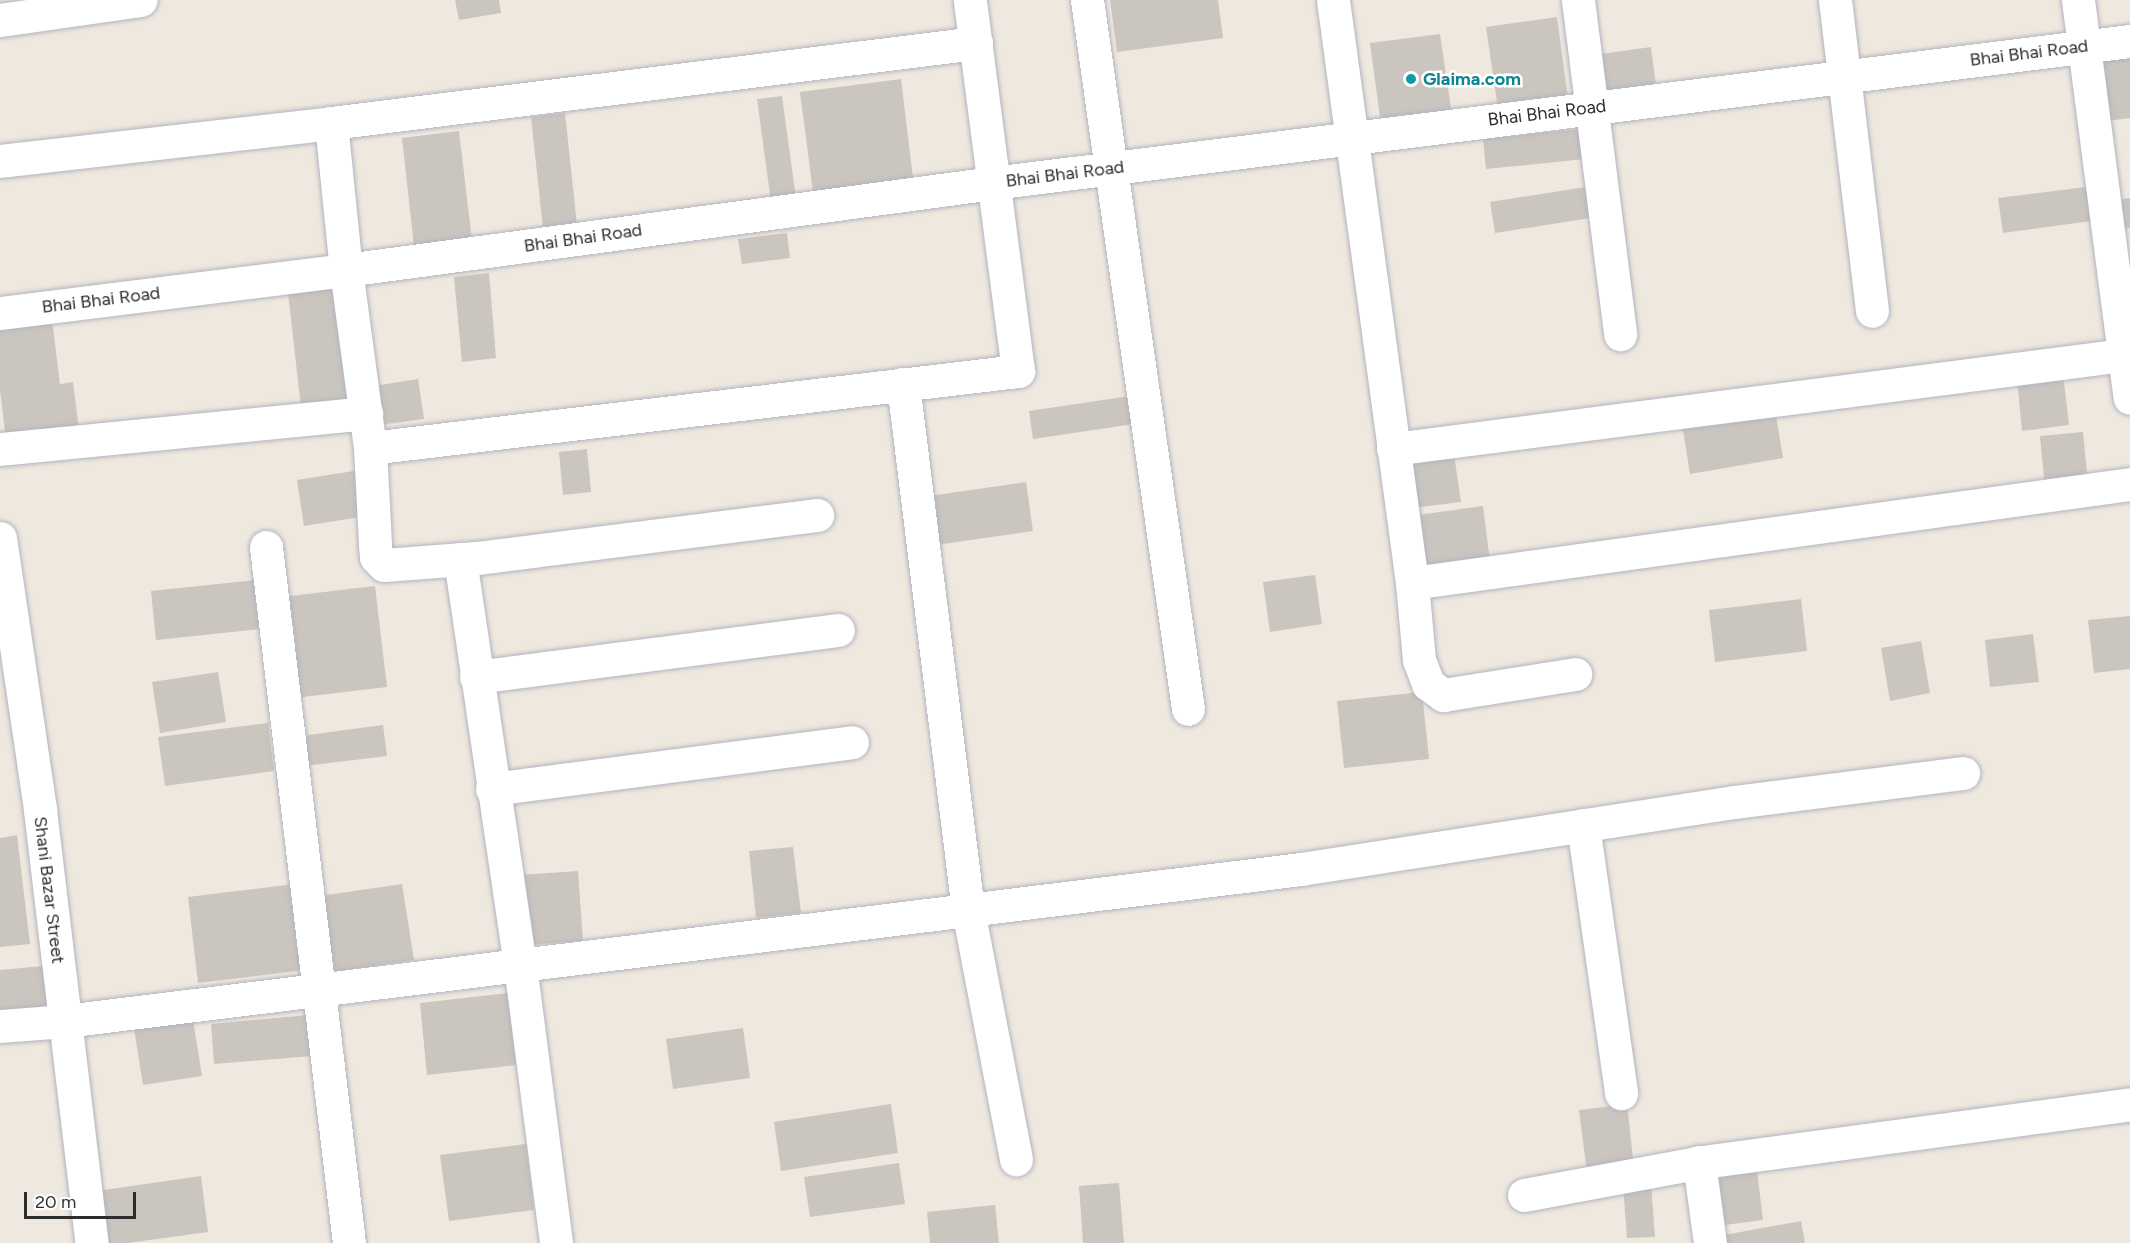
<!DOCTYPE html>
<html>
<head>
<meta charset="utf-8">
<style>
  body { margin:0 }
  #map { position:relative; width:2130px; height:1243px; overflow:hidden; background:#efe8de; font-family:Figtree,sans-serif }
  div>[style] { position:absolute }
  .building>* { inset:0; background:#cac5be }
  .roads { filter:drop-shadow(0 0 2px #b2b4c1) drop-shadow(0 0 2px #b2b4c1) }
  .minor>* { height:33px; margin:-16.5px; padding:0 16.5px; transform-origin:16.5px; border-radius:16.5px; background:#fff }
  .dots>* { width:16px; height:16px; translate:-50% -50%; box-sizing:border-box; border:3px solid #fff; border-radius:50% }
  span { translate:-50% -50%; white-space:nowrap; text-align:center; line-height:1.15; -webkit-text-stroke:5px #fff; paint-order:stroke }
  .street-label { font-size:18px; color:#2d2d2d }
  .culture-label { font-size:18px; color:#0d838f; font-weight:700 }
  .left { translate:0 -50%; text-align:left }
  .scale { position:absolute; left:24px; top:1192px; width:112px; height:27px; box-sizing:border-box; border:3px solid #2d2d2d; border-top:0; padding-left:8px; font-size:18px; line-height:21px; white-space:nowrap; color:#2d2d2d; -webkit-text-stroke:4px #fff; paint-order:stroke }
</style>
</head>
<body>
<div id="map">
  <div class="building">
    <div style="clip-path:polygon(455px 0,499px 0,501px 13px,459px 20px)"></div>
    <div style="clip-path:polygon(1110px 0,1218px 0,1223px 38px,1117px 52px)"></div>
    <div style="clip-path:polygon(1557px 17px,1568px 99px,1498px 109px,1486px 27px)"></div>
    <div style="clip-path:polygon(1440px 34px,1452px 115px,1381px 125px,1370px 43px)"></div>
    <div style="clip-path:polygon(1651px 47px,1656px 86px,1606px 92px,1601px 54px)"></div>
    <div style="clip-path:polygon(2130px 58px,2130px 118px,2099px 122px,2091px 63px)"></div>
    <div style="clip-path:polygon(901px 79px,914px 186px,814px 200px,800px 92px)"></div>
    <div style="clip-path:polygon(782px 96px,796px 199px,771px 202px,757px 99px)"></div>
    <div style="clip-path:polygon(565px 113px,577px 225px,543px 229px,531px 117px)"></div>
    <div style="clip-path:polygon(1592px 128px,1595px 158px,1486px 169px,1483px 139px)"></div>
    <div style="clip-path:polygon(459px 131px,472px 241px,414px 247px,402px 138px)"></div>
    <div style="clip-path:polygon(1598px 185px,1603px 216px,1495px 233px,1490px 202px)"></div>
    <div style="clip-path:polygon(2086px 187px,2091px 221px,2003px 233px,1998px 198px)"></div>
    <div style="clip-path:polygon(2130px 198px,2130px 228px,2113px 230px,2109px 201px)"></div>
    <div style="clip-path:polygon(787px 233px,790px 258px,742px 264px,738px 239px)"></div>
    <div style="clip-path:polygon(489px 273px,496px 358px,462px 362px,454px 277px)"></div>
    <div style="clip-path:polygon(342px 287px,355px 401px,301px 407px,288px 293px)"></div>
    <div style="clip-path:polygon(52px 320px,60px 384px,73px 382px,79px 430px,6px 440px,0 390px,0 326px)"></div>
    <div style="clip-path:polygon(2063px 374px,2069px 425px,2022px 431px,2017px 380px)"></div>
    <div style="clip-path:polygon(418px 379px,424px 419px,379px 425px,374px 386px)"></div>
    <div style="clip-path:polygon(1130px 396px,1134px 424px,1033px 439px,1029px 411px)"></div>
    <div style="clip-path:polygon(1775px 409px,1783px 458px,1690px 474px,1682px 424px)"></div>
    <div style="clip-path:polygon(2083px 432px,2088px 484px,2045px 488px,2040px 436px)"></div>
    <div style="clip-path:polygon(587px 449px,591px 492px,563px 495px,559px 452px)"></div>
    <div style="clip-path:polygon(1454px 454px,1461px 502px,1413px 508px,1406px 460px)"></div>
    <div style="clip-path:polygon(360px 470px,367px 516px,304px 526px,297px 480px)"></div>
    <div style="clip-path:polygon(1026px 482px,1033px 531px,929px 546px,922px 497px)"></div>
    <div style="clip-path:polygon(1483px 506px,1490px 561px,1426px 570px,1418px 515px)"></div>
    <div style="clip-path:polygon(1315px 575px,1322px 624px,1270px 632px,1263px 582px)"></div>
    <div style="clip-path:polygon(256px 580px,262px 629px,156px 640px,151px 591px)"></div>
    <div style="clip-path:polygon(375px 586px,387px 687px,294px 698px,282px 597px)"></div>
    <div style="clip-path:polygon(1801px 599px,1807px 651px,1715px 662px,1709px 610px)"></div>
    <div style="clip-path:polygon(2130px 616px,2130px 669px,2094px 673px,2088px 620px)"></div>
    <div style="clip-path:polygon(2033px 634px,2039px 682px,1990px 687px,1985px 640px)"></div>
    <div style="clip-path:polygon(1921px 641px,1930px 693px,1890px 701px,1881px 648px)"></div>
    <div style="clip-path:polygon(218px 672px,226px 722px,160px 733px,152px 682px)"></div>
    <div style="clip-path:polygon(1422px 692px,1429px 759px,1344px 768px,1337px 701px)"></div>
    <div style="clip-path:polygon(268px 723px,274px 771px,165px 786px,158px 737px)"></div>
    <div style="clip-path:polygon(383px 725px,387px 756px,305px 766px,301px 736px)"></div>
    <div style="clip-path:polygon(17px 835px,30px 944px,0 947px,0 838px)"></div>
    <div style="clip-path:polygon(793px 847px,801px 913px,756px 918px,749px 851px)"></div>
    <div style="clip-path:polygon(578px 871px,583px 941px,525px 945px,520px 875px)"></div>
    <div style="clip-path:polygon(294px 884px,305px 970px,198px 983px,188px 897px)"></div>
    <div style="clip-path:polygon(402px 884px,414px 960px,332px 972px,320px 896px)"></div>
    <div style="clip-path:polygon(43px 966px,48px 1009px,0 1015px,0 970px)"></div>
    <div style="clip-path:polygon(508px 993px,516px 1065px,427px 1075px,420px 1003px)"></div>
    <div style="clip-path:polygon(309px 1015px,312px 1056px,214px 1064px,211px 1024px)"></div>
    <div style="clip-path:polygon(193px 1020px,202px 1076px,143px 1085px,134px 1029px)"></div>
    <div style="clip-path:polygon(743px 1028px,750px 1078px,673px 1089px,666px 1039px)"></div>
    <div style="clip-path:polygon(891px 1104px,898px 1153px,781px 1171px,774px 1122px)"></div>
    <div style="clip-path:polygon(1627px 1104px,1634px 1168px,1587px 1173px,1579px 1110px)"></div>
    <div style="clip-path:polygon(526px 1144px,534px 1210px,449px 1221px,440px 1155px)"></div>
    <div style="clip-path:polygon(1756px 1162px,1763px 1220px,1717px 1226px,1710px 1167px)"></div>
    <div style="clip-path:polygon(899px 1163px,905px 1204px,810px 1217px,804px 1177px)"></div>
    <div style="clip-path:polygon(201px 1176px,208px 1232px,128px 1243px,104px 1243px,97px 1191px)"></div>
    <div style="clip-path:polygon(1119px 1183px,1124px 1243px,1083px 1243px,1079px 1186px)"></div>
    <div style="clip-path:polygon(1651px 1184px,1655px 1237px,1627px 1238px,1623px 1186px)"></div>
    <div style="clip-path:polygon(995px 1205px,999px 1243px,930px 1243px,927px 1212px)"></div>
    <div style="clip-path:polygon(1801px 1221px,1805px 1243px,1725px 1243px,1724px 1235px)"></div>
  </div>
  <div class="roads">
    <div class="minor">
      <div style="left:1087px;top:0;width:716px;rotate:81.89deg"></div>
      <div style="left:1333px;top:0;width:588px;rotate:82.28deg"></div>
      <div style="left:1412px;top:583px;width:77px;rotate:84.8deg"></div>
      <div style="left:1419px;top:660px;width:26px;rotate:69deg"></div>
      <div style="left:1428px;top:684px;width:19px;rotate:36deg"></div>
      <div style="left:1443px;top:695px;width:134px;rotate:-9deg"></div>
      <div style="left:1578px;top:0;width:337px;rotate:82.8deg"></div>
      <div style="left:1835px;top:0;width:313px;rotate:83.2deg"></div>
      <div style="left:2078px;top:0;width:401px;rotate:82.6deg"></div>
      <div style="left:0;top:20px;width:142px;rotate:-8.1deg"></div>
      <div style="left:331px;top:123px;width:148px;rotate:84.2deg"></div>
      <div style="left:346px;top:270px;width:180px;rotate:82.3deg"></div>
      <div style="left:370px;top:448px;width:653px;rotate:-6.78deg"></div>
      <div style="left:1018px;top:371px;width:374px;rotate:-97.4deg"></div>
      <div style="left:0;top:161px;width:333px;rotate:-6.5deg"></div>
      <div style="left:331px;top:123px;width:650px;rotate:-7.07deg"></div>
      <div style="left:0;top:313px;width:349px;rotate:-7.1deg"></div>
      <div style="left:346px;top:270px;width:653px;rotate:-7.66deg"></div>
      <div style="left:993px;top:183px;width:1146px;rotate:-7.12deg"></div>
      <div style="left:903px;top:384px;width:530px;rotate:82.96deg"></div>
      <div style="left:968px;top:910px;width:254px;rotate:79.1deg"></div>
      <div style="left:370px;top:448px;width:97px;rotate:87deg"></div>
      <div style="left:375px;top:545px;width:12px;rotate:85deg"></div>
      <div style="left:376px;top:557px;width:11px;rotate:45deg"></div>
      <div style="left:384px;top:565px;width:93px;rotate:-4.3deg"></div>
      <div style="left:477px;top:558px;width:343px;rotate:-7.2deg"></div>
      <div style="left:0;top:449px;width:368px;rotate:-5.6deg"></div>
      <div style="left:1393px;top:449px;width:737px;rotate:-7.33deg"></div>
      <div style="left:0;top:538px;width:275px;rotate:81.6deg"></div>
      <div style="left:40px;top:810px;width:436px;rotate:83.2deg"></div>
      <div style="left:266px;top:547px;width:701px;rotate:83.2deg"></div>
      <div style="left:460px;top:559px;width:410px;rotate:81.6deg"></div>
      <div style="left:520px;top:965px;width:280px;rotate:82.6deg"></div>
      <div style="left:1412px;top:583px;width:725px;rotate:-7.85deg"></div>
      <div style="left:476px;top:677px;width:365px;rotate:-7.4deg"></div>
      <div style="left:492px;top:789px;width:363px;rotate:-7.4deg"></div>
      <div style="left:1583px;top:825px;width:271px;rotate:81.9deg"></div>
      <div style="left:0;top:1026px;width:65px;rotate:-4.4deg"></div>
      <div style="left:65px;top:1021px;width:1245px;rotate:-7.01deg"></div>
      <div style="left:1301px;top:869px;width:438px;rotate:-8.8deg"></div>
      <div style="left:1734px;top:802px;width:231px;rotate:-7.2deg"></div>
      <div style="left:1699px;top:1162px;width:82px;rotate:82.3deg"></div>
      <div style="left:1524px;top:1195px;width:175px;rotate:-10.5deg"></div>
      <div style="left:1696px;top:1163px;width:438px;rotate:-7.7deg"></div>
    </div>
  </div>
  <div class="dots">
    <div style="left:1411px;top:79px;background:#0f9aa8"></div>
  </div>
  <div class="street-label">
    <span style="left:2029px;top:53px;rotate:-7deg">Bhai Bhai Road</span>
    <span style="left:1547px;top:113px;rotate:-7deg">Bhai Bhai Road</span>
    <span style="left:1065px;top:174px;rotate:-7deg">Bhai Bhai Road</span>
    <span style="left:583px;top:238px;rotate:-8deg">Bhai Bhai Road</span>
    <span style="left:101px;top:300px;rotate:-7deg">Bhai Bhai Road</span>
    <span style="left:49px;top:890px;rotate:83deg">Shani Bazar Street</span>
  </div>
  <div class="culture-label">
    <span class="left" style="left:1423px;top:79px">Glaima.com</span>
  </div>
  <div class="scale">20 m</div>
</div>
</body>
</html>
